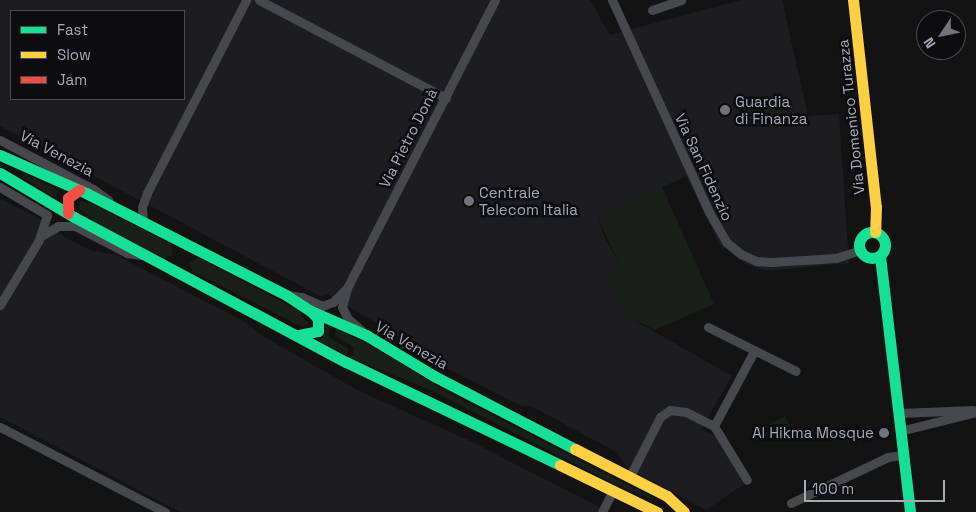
<!DOCTYPE html>
<html>
<head>
<meta charset="utf-8">
<style>
  body { margin:0 }
  #map { position:relative; width:976px; height:512px; overflow:hidden; background:#131313; font-family:"Space Grotesk",sans-serif }
  div>[style] { position:absolute }
  .built>* { inset:0; background:#1d1d1f }
  .green>* { inset:0; background:#19201a }
  .street>* { height:9px; margin:-4.5px; padding:0 4.5px; transform-origin:4.5px; border-radius:4.5px; background:#47484c }
  .fast>* { height:11px; margin:-5.5px; padding:0 5.5px; transform-origin:5.5px; border-radius:5.5px; background:#16e098 }
  .fast>.ring { margin:-5.5px; padding:0; box-sizing:content-box; background:none; border:11px solid #16e098; border-radius:50% }
  .slow>* { height:11px; margin:-5.5px; padding:0 5.5px; transform-origin:5.5px; border-radius:5.5px; background:#ffcf43 }
  .jam>* { height:11px; margin:-5.5px; padding:0 5.5px; transform-origin:5.5px; border-radius:5.5px; background:#f24e42 }
  .dots>* { width:14px; height:14px; translate:-50% -50%; box-sizing:border-box; border:2px solid #0d0d0f; border-radius:50% }
  span { translate:-50% -50%; white-space:nowrap; text-align:center; line-height:1.15; -webkit-text-stroke:5px #0d0d0f; paint-order:stroke }
  .poi-label { font-size:15px; color:#a4a9b4 }
  .left { translate:0 -50%; text-align:left }
  .right { translate:-100% -50%; text-align:right }
  .street-label { font-size:15px; color:#a4a9b4 }
  .legend { position:absolute; left:10px; top:10px; width:175px; height:90px; box-sizing:border-box; background:#0d0d0f; border:1px solid #494b51; margin:0; padding:6px 9px; list-style:none; font-size:15px; color:#a4a9b4 }
  .legend li { display:flex; align-items:center; gap:10px; height:25px }
  .legend b { width:25px; border:1px solid #494b51 }
  .north { position:absolute; left:916px; top:10px; width:50px; height:50px; box-sizing:border-box; background:#0d0d0f; border:1px solid #494b51; border-radius:50%; rotate:236deg; font-size:14px; font-weight:700; line-height:20px; text-align:center; color:#a4a9b4 }
  .north::after { content:''; display:block; margin:auto; width:18px; height:22px; background:#71747c; clip-path:polygon(50% 0,100% 100%,50% 72%,0 100%) }
  .scale { position:absolute; left:804px; top:480px; width:141px; height:22px; box-sizing:border-box; border:2px solid #a4a9b4; border-top:0; padding-left:6px; font-size:15px; line-height:18px; white-space:nowrap; color:#a4a9b4; -webkit-text-stroke:4px #0d0d0f; paint-order:stroke }
</style>
</head>
<body>
<div id="map">
  <div class="built">
    <div style="clip-path:polygon(evenodd,0 0,590px 0,610px 35px,741px 0,782px 0,808px 116px,839px 114px,849px 263px,767px 271px,747px 265px,720px 245px,686px 176px,598px 218px,604px 236px,619px 263px,627px 316px,732px 376px,701px 429px,717px 437px,744px 484px,706px 510px,626px 467px,618px 453px,531px 406px,522px 406px,443px 366px,426px 352px,327px 294px,320px 296px,0 126px,0 0,11px 11px,184px 11px,184px 99px,11px 99px,11px 11px)"></div>
    <div style="clip-path:polygon(0 198px,36px 217px,65px 237px,90px 250px,116px 255px,245px 322px,264px 337px,359px 391px,468px 440px,609px 512px,180px 512px,0 417px)"></div>
  </div>
  <div class="green">
    <div style="clip-path:polygon(24px 173px,59px 191px,55px 198px,22px 177px)"></div>
    <div style="clip-path:polygon(662px 187px,714px 304px,655px 330px,627px 316px,608px 272px,619px 263px,598px 218px)"></div>
    <div style="clip-path:polygon(80px 201px,93px 204px,171px 244px,173px 255px,164px 258px,96px 223px,79px 209px)"></div>
    <div style="clip-path:polygon(199px 258px,297px 310px,309px 324px,303px 327px,296px 324px,192px 271px,189px 262px)"></div>
    <div style="clip-path:polygon(327px 324px,331px 327px,328px 334px,330px 338px,349px 349px,346px 355px,319px 341px,324px 337px)"></div>
    <div style="clip-path:polygon(337px 329px,389px 356px,445px 391px,661px 502px,618px 486px,435px 392px,352px 358px,354px 347px,334px 335px)"></div>
    <div style="clip-path:polygon(785px 416px,789px 425px,774px 433px,769px 424px)"></div>
  </div>
  <div class="street">
    <div style="left:259px;top:0;width:211px;rotate:27.7deg"></div>
    <div style="left:612px;top:0;width:233px;rotate:65.4deg"></div>
    <div style="left:709px;top:212px;width:34px;rotate:60deg"></div>
    <div style="left:726px;top:242px;width:19px;rotate:39deg"></div>
    <div style="left:741px;top:254px;width:17px;rotate:25deg"></div>
    <div style="left:756px;top:261px;width:16px;rotate:4deg"></div>
    <div style="left:772px;top:262px;width:64px;rotate:-3.6deg"></div>
    <div style="left:836px;top:258px;width:25px;rotate:-18deg"></div>
    <div style="left:652px;top:10px;width:31px;rotate:-19deg"></div>
    <div style="left:0;top:140px;width:105px;rotate:27.8deg"></div>
    <div style="left:93px;top:189px;width:19px;rotate:36deg"></div>
    <div style="left:0;top:187px;width:55px;rotate:30.8deg"></div>
    <div style="left:47px;top:215px;width:26px;rotate:108deg"></div>
    <div style="left:39px;top:240px;width:76px;rotate:121deg"></div>
    <div style="left:143px;top:222px;width:15px;rotate:-94deg"></div>
    <div style="left:142px;top:207px;width:15px;rotate:-70deg"></div>
    <div style="left:147px;top:193px;width:217px;rotate:-62.8deg"></div>
    <div style="left:41px;top:236px;width:20px;rotate:-30deg"></div>
    <div style="left:58px;top:226px;width:17px"></div>
    <div style="left:75px;top:226px;width:59px;rotate:27.4deg"></div>
    <div style="left:127px;top:253px;width:14px;rotate:8deg"></div>
    <div style="left:287px;top:295px;width:15px;rotate:8deg"></div>
    <div style="left:302px;top:297px;width:22px;rotate:24deg"></div>
    <div style="left:322px;top:306px;width:12px;rotate:-20deg"></div>
    <div style="left:333px;top:302px;width:17px;rotate:-45deg"></div>
    <div style="left:708px;top:327px;width:98px;rotate:26.6deg"></div>
    <div style="left:362px;top:331px;width:18px;rotate:-139deg"></div>
    <div style="left:348px;top:319px;width:13px;rotate:-117deg"></div>
    <div style="left:342px;top:307px;width:20px;rotate:-75deg"></div>
    <div style="left:347px;top:288px;width:324px;rotate:-62.8deg"></div>
    <div style="left:899px;top:413px;width:74px;rotate:-2.3deg"></div>
    <div style="left:714px;top:426px;width:63px;rotate:58.6deg"></div>
    <div style="left:0;top:427px;width:186px;rotate:27.3deg"></div>
    <div style="left:900px;top:431px;width:78px;rotate:-14deg"></div>
    <div style="left:630px;top:476px;width:66px;rotate:-63deg"></div>
    <div style="left:660px;top:417px;width:12px;rotate:-35deg"></div>
    <div style="left:670px;top:410px;width:16px;rotate:7deg"></div>
    <div style="left:686px;top:412px;width:31px;rotate:27deg"></div>
    <div style="left:714px;top:426px;width:85px;rotate:-61.9deg"></div>
    <div style="left:791px;top:503px;width:107px;rotate:-25.4deg"></div>
    <div style="left:888px;top:457px;width:15px;rotate:-8deg"></div>
    <div style="left:602px;top:512px;width:22px;rotate:-63deg"></div>
  </div>
  <div class="fast">
    <div style="left:0;top:155px;width:94px;rotate:23.8deg"></div>
    <div style="left:86px;top:193px;width:225px;rotate:27deg"></div>
    <div style="left:286px;top:295px;width:30px;rotate:33deg"></div>
    <div style="left:311px;top:311px;width:60px;rotate:23.6deg"></div>
    <div style="left:366px;top:335px;width:79px;rotate:31.1deg"></div>
    <div style="left:434px;top:376px;width:159px;rotate:27.4deg"></div>
    <div style="left:0;top:173px;width:86px;rotate:30.7deg"></div>
    <div style="left:74px;top:217px;width:308px;rotate:28.1deg"></div>
    <div style="left:346px;top:362px;width:237px;rotate:25.7deg"></div>
    <div class="ring" style="left:859px;top:232px;width:15px;height:15px"></div>
    <div style="left:880px;top:256px;width:258px;rotate:83.3deg"></div>
    <div style="left:299px;top:335px;width:19px;rotate:-12deg"></div>
    <div style="left:318px;top:331px;width:12px;rotate:-90deg"></div>
    <div style="left:318px;top:319px;width:9px;rotate:-131deg"></div>
  </div>
  <div class="slow">
    <div style="left:853px;top:0;width:208px;rotate:83.7deg"></div>
    <div style="left:876px;top:207px;width:25px;rotate:92deg"></div>
    <div style="left:575px;top:449px;width:103px;rotate:27.1deg"></div>
    <div style="left:667px;top:496px;width:23px;rotate:43deg"></div>
    <div style="left:560px;top:465px;width:108px;rotate:25.9deg"></div>
  </div>
  <div class="jam">
    <div style="left:68px;top:213px;width:15px;rotate:-90deg"></div>
    <div style="left:68px;top:198px;width:14px;rotate:-36deg"></div>
  </div>
  <div class="dots">
    <div style="left:725px;top:110px;background:#71747c"></div>
    <div style="left:469px;top:201px;background:#71747c"></div>
    <div style="left:884px;top:433px;background:#71747c"></div>
  </div>
  <div class="poi-label">
    <span class="left" style="left:735px;top:110px">Guardia<br>di Finanza</span>
    <span class="left" style="left:479px;top:201px">Centrale<br>Telecom Italia</span>
    <span class="right" style="left:874px;top:433px">Al Hikma Mosque</span>
  </div>
  <div class="street-label">
    <span style="left:851px;top:117px;rotate:-96deg">Via Domenico Turazza</span>
    <span style="left:408px;top:138px;rotate:-63deg">Via Pietro Donà</span>
    <span style="left:57px;top:153px;rotate:28deg">Via Venezia</span>
    <span style="left:704px;top:167px;rotate:65deg">Via San Fidenzio</span>
    <span style="left:412px;top:345px;rotate:30deg">Via Venezia</span>
  </div>
  <ul class="legend">
  <li><b style="height:6px;background:#16e098"></b>Fast</li>
  <li><b style="height:6px;background:#ffcf43"></b>Slow</li>
  <li><b style="height:6px;background:#f24e42"></b>Jam</li>
  </ul>
  <div class="north">N</div>
  <div class="scale">100 m</div>
</div>
</body>
</html>
